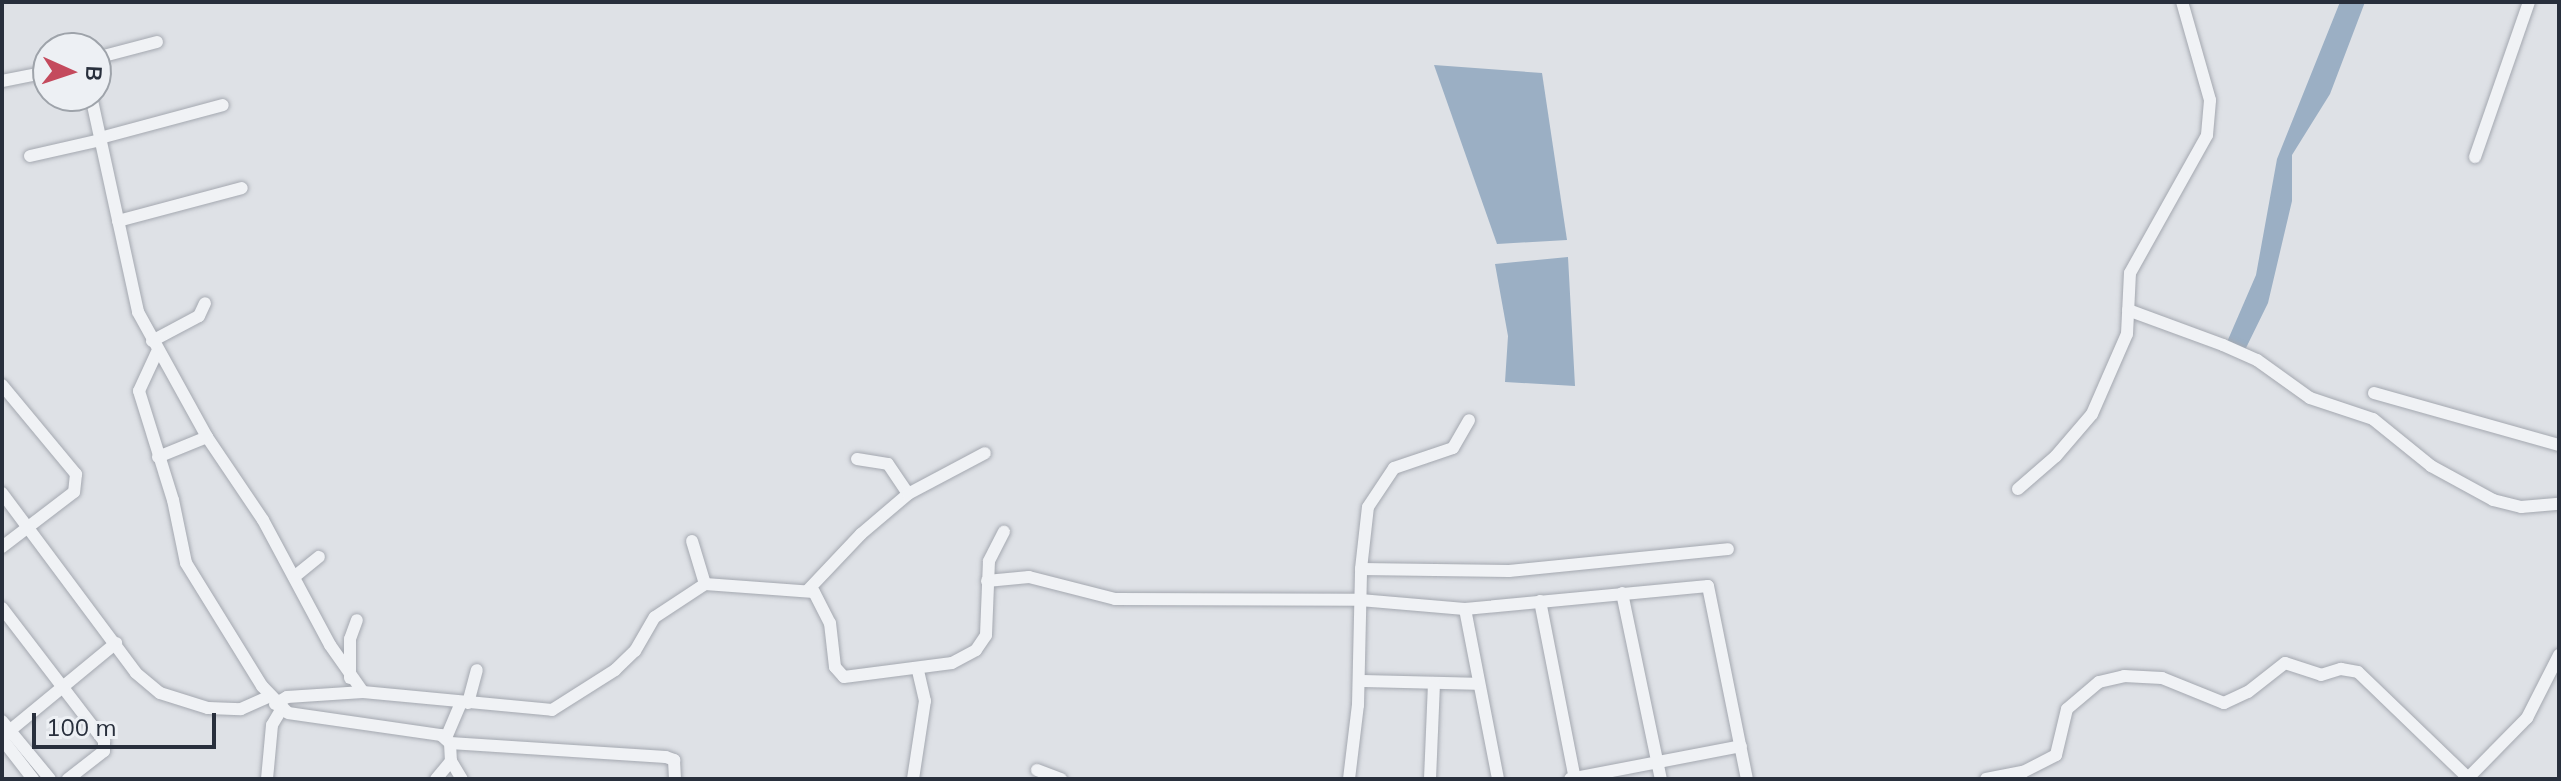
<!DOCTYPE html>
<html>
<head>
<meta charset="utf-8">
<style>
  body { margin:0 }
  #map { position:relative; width:2561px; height:781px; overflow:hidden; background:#dee1e6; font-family:Mulish,sans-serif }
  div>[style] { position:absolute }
  .water>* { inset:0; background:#9bafc4 }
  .roads { filter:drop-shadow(0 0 2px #a4a8b0) drop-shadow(0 0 2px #a4a8b0) }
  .minor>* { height:12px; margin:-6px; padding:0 6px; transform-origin:6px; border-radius:6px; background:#f0f2f5 }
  span { translate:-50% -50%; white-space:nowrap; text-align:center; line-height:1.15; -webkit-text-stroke:7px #edf0f4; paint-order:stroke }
  .frame { position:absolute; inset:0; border:4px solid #282f3c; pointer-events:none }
  .north { position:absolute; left:32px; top:32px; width:80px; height:80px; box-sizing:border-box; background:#edf0f4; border:2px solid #9ea3aa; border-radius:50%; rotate:93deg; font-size:22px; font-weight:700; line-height:32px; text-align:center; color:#282f3c }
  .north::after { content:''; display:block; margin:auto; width:28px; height:36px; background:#c44a5d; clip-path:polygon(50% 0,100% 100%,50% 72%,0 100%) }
  .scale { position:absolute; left:32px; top:713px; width:184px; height:36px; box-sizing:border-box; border:4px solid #282f3c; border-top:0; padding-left:10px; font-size:24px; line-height:28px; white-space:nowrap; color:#282f3c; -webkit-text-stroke:6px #edf0f4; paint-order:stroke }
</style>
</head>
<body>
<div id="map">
  <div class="water">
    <div style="clip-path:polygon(2340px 2px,2365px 2px,2330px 94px,2292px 155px,2292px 201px,2268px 303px,2245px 350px,2227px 342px,2256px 275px,2277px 159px)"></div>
    <div style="clip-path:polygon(1434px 65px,1542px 73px,1567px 240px,1497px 244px)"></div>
    <div style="clip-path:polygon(1568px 257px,1575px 386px,1505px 382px,1508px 336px,1495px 264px)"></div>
  </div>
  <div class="roads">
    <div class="minor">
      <div style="left:96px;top:58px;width:63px;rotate:-14.7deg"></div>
      <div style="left:2px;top:81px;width:47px;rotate:-11.1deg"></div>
      <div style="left:91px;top:96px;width:221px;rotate:77.7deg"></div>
      <div style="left:138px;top:312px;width:143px;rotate:61.1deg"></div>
      <div style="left:207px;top:437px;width:100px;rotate:56deg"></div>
      <div style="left:263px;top:520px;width:142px;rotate:61.8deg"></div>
      <div style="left:330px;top:645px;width:57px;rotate:54.9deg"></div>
      <div style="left:100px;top:138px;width:127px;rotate:-15deg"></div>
      <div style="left:30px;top:156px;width:73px;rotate:-12.7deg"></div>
      <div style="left:2475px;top:157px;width:164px;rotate:-70.8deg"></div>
      <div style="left:118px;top:221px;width:128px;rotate:-14.9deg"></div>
      <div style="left:2128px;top:310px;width:101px;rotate:20.2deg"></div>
      <div style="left:2223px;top:345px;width:37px;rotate:24deg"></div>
      <div style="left:2257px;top:360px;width:65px;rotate:35.6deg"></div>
      <div style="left:2310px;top:398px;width:66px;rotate:18.4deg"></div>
      <div style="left:2373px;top:419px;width:75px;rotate:39deg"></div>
      <div style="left:2431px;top:466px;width:71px;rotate:28.7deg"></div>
      <div style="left:2493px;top:500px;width:29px;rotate:14deg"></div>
      <div style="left:2521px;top:507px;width:38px;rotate:-5deg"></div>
      <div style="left:152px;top:341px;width:53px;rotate:-28deg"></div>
      <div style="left:199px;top:316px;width:14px;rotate:-65deg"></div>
      <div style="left:157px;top:352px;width:43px;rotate:114.8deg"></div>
      <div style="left:139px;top:391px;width:114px;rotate:72.7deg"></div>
      <div style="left:173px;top:500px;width:64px;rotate:78.3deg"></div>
      <div style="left:186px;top:563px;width:145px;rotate:58.3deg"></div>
      <div style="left:262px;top:686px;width:37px;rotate:46deg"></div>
      <div style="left:288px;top:713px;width:155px;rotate:8.2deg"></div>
      <div style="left:441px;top:735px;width:12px;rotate:42deg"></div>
      <div style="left:450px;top:743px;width:18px;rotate:87deg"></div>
      <div style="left:451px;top:761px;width:21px;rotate:59deg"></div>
      <div style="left:2px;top:385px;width:116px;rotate:50.3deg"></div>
      <div style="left:76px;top:474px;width:18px;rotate:96deg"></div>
      <div style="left:74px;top:492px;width:91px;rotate:142.6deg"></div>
      <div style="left:2374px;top:393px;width:192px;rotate:15.7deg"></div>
      <div style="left:158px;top:457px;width:53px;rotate:-22.2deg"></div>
      <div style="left:857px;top:459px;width:31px;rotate:9deg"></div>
      <div style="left:888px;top:464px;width:36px;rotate:56deg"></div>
      <div style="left:2018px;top:489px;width:50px;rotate:-41deg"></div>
      <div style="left:2056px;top:456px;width:55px;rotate:-49.4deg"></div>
      <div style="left:2092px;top:414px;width:87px;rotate:-66.4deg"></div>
      <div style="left:2127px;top:334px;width:61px;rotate:-87.2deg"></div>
      <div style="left:2130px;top:273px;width:158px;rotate:-60.8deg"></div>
      <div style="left:2207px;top:135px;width:35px;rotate:-85deg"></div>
      <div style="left:2210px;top:100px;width:102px;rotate:-105.9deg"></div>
      <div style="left:2px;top:493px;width:224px;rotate:53.3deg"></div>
      <div style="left:136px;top:673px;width:31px;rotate:40deg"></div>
      <div style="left:160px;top:693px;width:50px;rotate:17.4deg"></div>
      <div style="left:208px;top:708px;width:33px;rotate:2deg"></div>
      <div style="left:241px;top:709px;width:32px;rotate:-24deg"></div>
      <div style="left:692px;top:541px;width:45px;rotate:73.2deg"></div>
      <div style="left:1361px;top:569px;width:148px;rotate:0.8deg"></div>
      <div style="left:1509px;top:571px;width:220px;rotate:-5.7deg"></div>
      <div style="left:294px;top:577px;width:32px;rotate:-39deg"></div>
      <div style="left:987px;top:581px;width:42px;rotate:-5.4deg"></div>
      <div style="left:1029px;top:577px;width:89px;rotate:14.3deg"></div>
      <div style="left:1115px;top:599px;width:245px;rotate:0.2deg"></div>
      <div style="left:1360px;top:600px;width:105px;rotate:4.9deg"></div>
      <div style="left:1465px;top:609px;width:244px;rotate:-5.4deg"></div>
      <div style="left:1708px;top:586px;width:197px;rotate:78.6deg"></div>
      <div style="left:808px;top:590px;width:77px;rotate:-46.6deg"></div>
      <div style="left:861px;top:534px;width:62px;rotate:-40.4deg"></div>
      <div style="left:908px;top:494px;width:87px;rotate:-28deg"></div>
      <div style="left:1622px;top:593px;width:190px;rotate:78.2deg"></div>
      <div style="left:1540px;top:601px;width:181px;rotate:78.9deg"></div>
      <div style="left:2px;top:608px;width:168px;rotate:52.5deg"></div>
      <div style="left:104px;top:741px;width:10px;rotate:90deg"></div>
      <div style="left:104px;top:751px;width:46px;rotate:142.1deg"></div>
      <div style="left:1465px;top:609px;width:173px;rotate:79deg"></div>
      <div style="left:350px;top:678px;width:39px;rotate:-90deg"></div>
      <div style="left:350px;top:639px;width:20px;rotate:-70deg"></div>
      <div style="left:1359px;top:681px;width:120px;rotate:1.4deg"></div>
      <div style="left:468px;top:703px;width:34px;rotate:-75deg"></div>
      <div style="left:275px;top:704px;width:14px;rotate:-30deg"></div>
      <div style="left:287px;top:697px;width:76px;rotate:-3.8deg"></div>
      <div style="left:363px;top:692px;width:190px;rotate:5.4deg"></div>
      <div style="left:552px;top:710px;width:75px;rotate:-32.4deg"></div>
      <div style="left:615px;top:670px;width:28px;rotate:-44deg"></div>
      <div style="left:635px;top:651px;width:39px;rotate:-60deg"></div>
      <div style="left:655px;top:617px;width:60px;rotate:-33.4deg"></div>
      <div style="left:705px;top:584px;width:109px;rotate:4.2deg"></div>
      <div style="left:814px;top:592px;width:35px;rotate:63deg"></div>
      <div style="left:830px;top:623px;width:44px;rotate:83.5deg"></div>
      <div style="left:835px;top:667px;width:13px;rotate:48deg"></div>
      <div style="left:844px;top:677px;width:109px;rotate:-7.4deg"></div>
      <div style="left:952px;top:663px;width:27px;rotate:-28deg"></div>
      <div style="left:976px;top:650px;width:18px;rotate:-56deg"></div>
      <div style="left:986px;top:635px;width:74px;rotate:-87.7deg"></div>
      <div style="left:989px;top:561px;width:33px;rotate:-63deg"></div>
      <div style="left:2px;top:721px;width:75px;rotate:50.4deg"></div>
      <div style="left:2px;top:737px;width:148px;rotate:-39.5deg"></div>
      <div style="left:446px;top:738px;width:39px;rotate:-67deg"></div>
      <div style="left:2px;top:739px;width:51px;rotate:52.2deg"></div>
      <div style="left:450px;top:743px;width:216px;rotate:3.7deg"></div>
      <div style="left:666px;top:757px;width:9px;rotate:21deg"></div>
      <div style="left:674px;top:760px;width:19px;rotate:87deg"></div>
      <div style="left:1037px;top:770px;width:26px;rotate:21deg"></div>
      <div style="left:267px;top:779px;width:54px;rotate:-84.7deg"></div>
      <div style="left:272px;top:725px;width:17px;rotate:-59deg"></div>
      <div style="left:436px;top:779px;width:23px;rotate:-50deg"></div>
      <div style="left:913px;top:779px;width:79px;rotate:-81.3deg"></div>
      <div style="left:925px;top:701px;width:32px;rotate:-103deg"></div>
      <div style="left:1349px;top:779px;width:75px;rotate:-83.1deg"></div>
      <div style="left:1358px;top:705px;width:136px;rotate:-88.7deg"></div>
      <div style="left:1361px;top:569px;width:62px;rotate:-83.6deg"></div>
      <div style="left:1368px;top:507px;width:47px;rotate:-56.3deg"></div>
      <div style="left:1394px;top:468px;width:62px;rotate:-18.7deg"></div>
      <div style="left:1453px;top:448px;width:32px;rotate:-60deg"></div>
      <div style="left:1430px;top:779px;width:96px;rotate:-87.6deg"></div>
      <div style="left:1570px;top:779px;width:174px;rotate:-10.9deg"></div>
      <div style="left:1986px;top:779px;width:38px;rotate:-11deg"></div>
      <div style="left:2023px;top:772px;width:37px;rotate:-27deg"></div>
      <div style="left:2056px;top:755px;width:47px;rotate:-76.6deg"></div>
      <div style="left:2067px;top:709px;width:42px;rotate:-40.2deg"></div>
      <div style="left:2099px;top:682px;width:26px;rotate:-13deg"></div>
      <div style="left:2124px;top:676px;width:38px;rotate:3deg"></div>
      <div style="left:2162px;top:678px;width:67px;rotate:22deg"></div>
      <div style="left:2224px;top:703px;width:26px;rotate:-25deg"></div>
      <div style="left:2248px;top:692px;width:47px;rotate:-38.1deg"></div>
      <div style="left:2285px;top:663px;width:38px;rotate:18deg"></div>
      <div style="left:2321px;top:675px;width:21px;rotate:-17deg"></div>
      <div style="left:2341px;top:669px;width:17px;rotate:10deg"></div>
      <div style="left:2358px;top:672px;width:153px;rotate:43.9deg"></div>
      <div style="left:2467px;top:779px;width:86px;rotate:-45.5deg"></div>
      <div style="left:2527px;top:718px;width:71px;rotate:-63.1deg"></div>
    </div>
  </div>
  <div class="frame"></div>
  <div class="north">B</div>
  <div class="scale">100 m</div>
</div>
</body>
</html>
